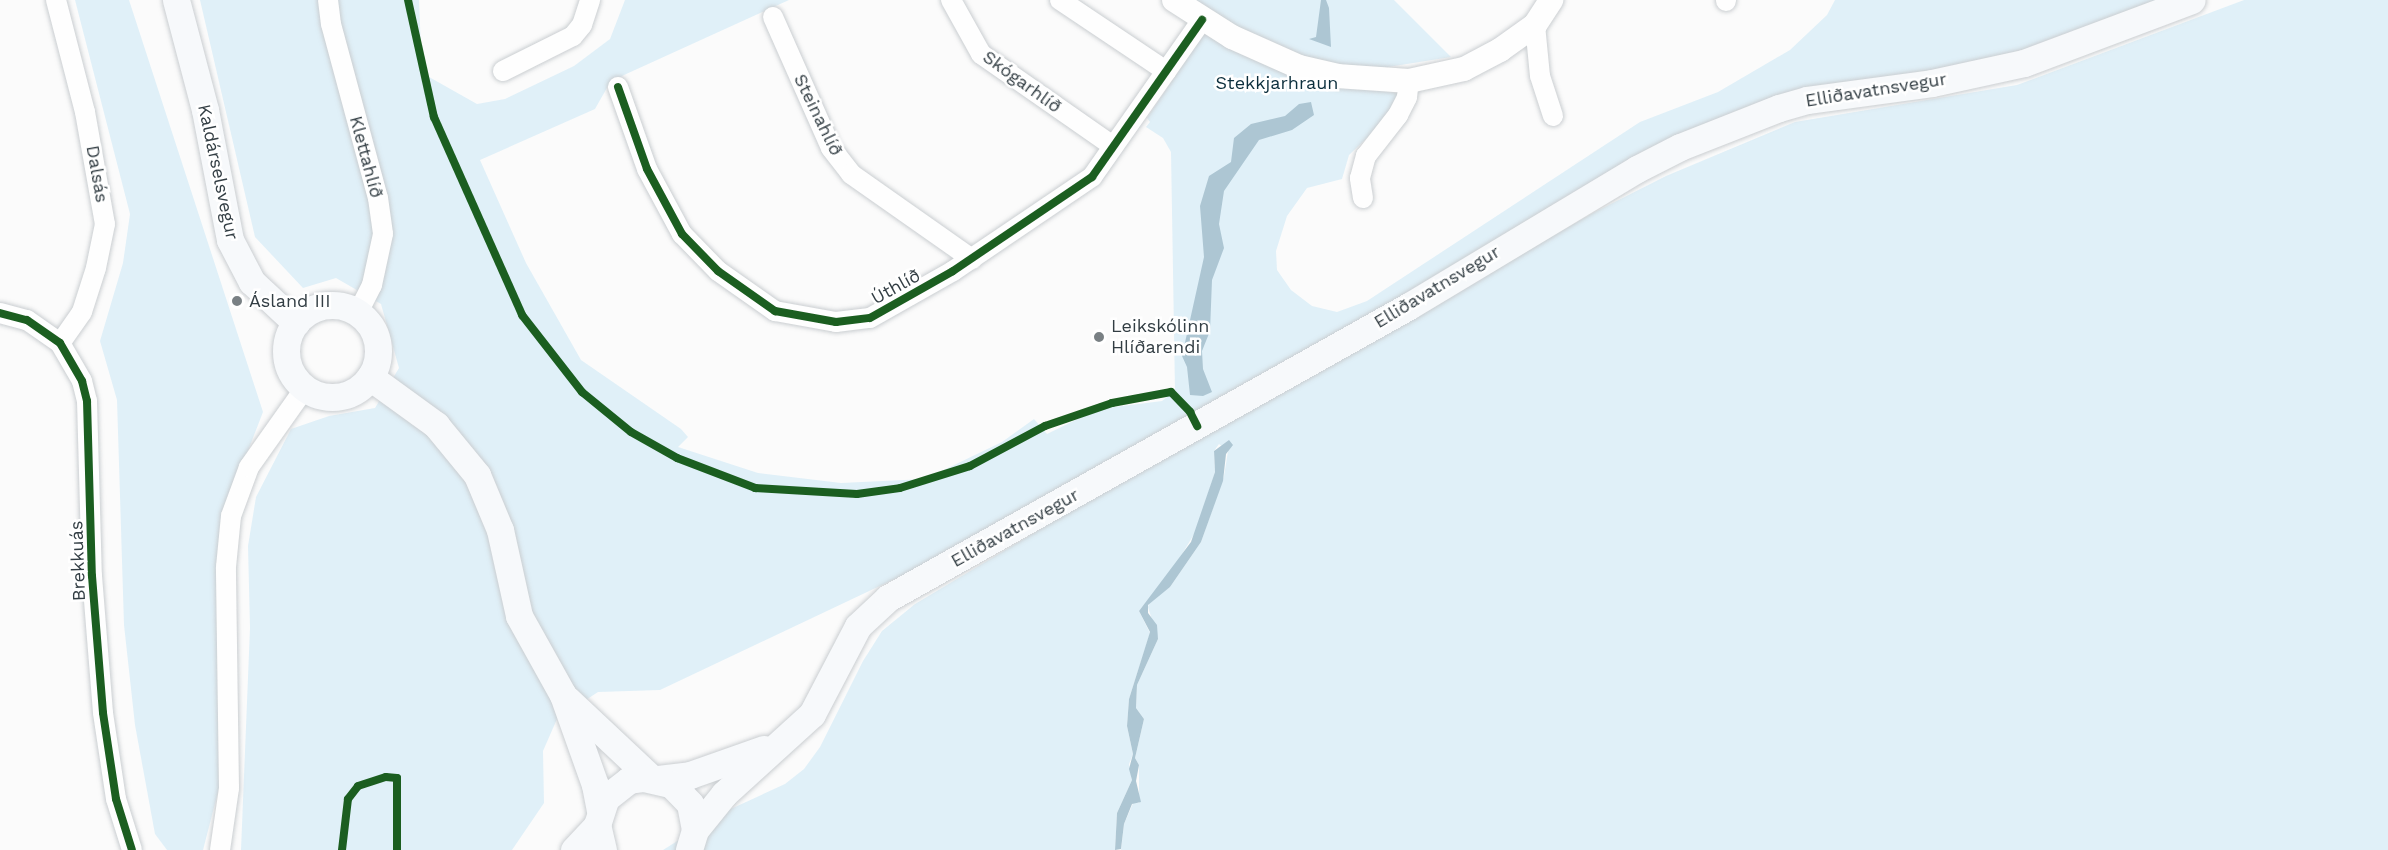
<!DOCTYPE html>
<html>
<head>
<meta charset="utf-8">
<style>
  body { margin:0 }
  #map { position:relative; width:2388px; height:850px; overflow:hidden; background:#fbfbfb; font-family:"Work Sans",sans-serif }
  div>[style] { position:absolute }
  .green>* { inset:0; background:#e0f0f8 }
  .water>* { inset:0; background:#adc6d3 }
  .roads { filter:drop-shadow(0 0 2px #caced1) drop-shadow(0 0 2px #caced1) }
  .minor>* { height:20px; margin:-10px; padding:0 10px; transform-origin:10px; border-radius:10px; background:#fefefe }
  .tertiary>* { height:24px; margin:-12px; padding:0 12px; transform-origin:12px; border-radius:12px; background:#fefefe }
  .secondary>* { height:27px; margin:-13.5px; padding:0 13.5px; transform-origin:13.5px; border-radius:13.5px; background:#f7f9fb }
  .secondary>.ring { margin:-13.5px; padding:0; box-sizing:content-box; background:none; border:27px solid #f7f9fb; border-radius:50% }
  .cycleway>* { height:8px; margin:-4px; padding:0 4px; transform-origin:4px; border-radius:4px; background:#1b5e20 }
  .dots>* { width:16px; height:16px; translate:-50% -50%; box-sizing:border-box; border:3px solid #fff; border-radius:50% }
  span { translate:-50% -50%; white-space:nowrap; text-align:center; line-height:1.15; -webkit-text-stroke:5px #fff; paint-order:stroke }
  .street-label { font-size:18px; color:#333e44 }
  .park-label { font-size:18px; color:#0c2f3d }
  .poi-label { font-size:18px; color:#333e44 }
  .left { translate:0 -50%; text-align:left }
</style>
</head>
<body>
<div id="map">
  <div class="green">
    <div style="clip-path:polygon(75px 0,129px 0,263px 412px,225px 510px,216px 567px,219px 788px,203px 850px,167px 850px,155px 834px,135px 725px,124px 625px,117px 400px,100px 341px,123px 263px,130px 214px)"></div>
    <div style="clip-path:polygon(200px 0,419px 0,422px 73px,477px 104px,505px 99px,574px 66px,610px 39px,625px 0,789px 0,624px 75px,608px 86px,595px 109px,480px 160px,526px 263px,581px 360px,681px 429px,688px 437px,678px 447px,758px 473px,841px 483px,925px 479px,1002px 442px,1034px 419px,1047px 434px,1098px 409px,1162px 401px,1175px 391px,1171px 152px,1163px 138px,1146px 127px,1150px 122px,1147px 118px,1203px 35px,1209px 35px,1192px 0,1394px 0,1451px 57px,1388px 67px,1387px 92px,1397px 93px,1399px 101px,1391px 115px,1349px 155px,1342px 179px,1307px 188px,1287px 216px,1276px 251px,1277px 270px,1291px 290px,1312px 306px,1337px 312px,1367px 301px,1640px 122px,1718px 92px,1790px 50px,1827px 15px,1835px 0,2192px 0,2053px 52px,1745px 121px,960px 548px,660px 690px,598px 692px,557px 719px,543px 751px,544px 803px,512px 850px,241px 850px,250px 628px,248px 546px,256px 497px,291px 429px,329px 416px,375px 408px,399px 368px,381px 304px,336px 278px,303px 288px,255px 237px)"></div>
    <div style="clip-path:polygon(2244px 0,2388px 0,2388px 850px,1121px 850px,1124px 824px,1134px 801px,1139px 803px,1139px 765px,1135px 758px,1144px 719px,1136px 708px,1137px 685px,1158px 639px,1148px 607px,1150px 601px,1170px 587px,1201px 542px,1224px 476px,1228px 451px,1219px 444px,1214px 451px,1215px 472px,1196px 531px,1173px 569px,1139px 611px,1150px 633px,1129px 699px,1127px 726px,1133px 754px,1129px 764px,1132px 780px,1117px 813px,1115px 850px,663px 850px,722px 813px,785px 784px,804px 769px,820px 747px,863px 661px,882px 631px,915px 604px,1230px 416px,1595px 212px,1666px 176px,1795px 122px,2017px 85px)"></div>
  </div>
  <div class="water">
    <div style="clip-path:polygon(1321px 0,1326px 0,1329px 8px,1331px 47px,1309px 39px,1316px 37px)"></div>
    <div style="clip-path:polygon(1311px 102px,1314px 115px,1292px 130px,1259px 140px,1224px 191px,1219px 224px,1224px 248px,1212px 280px,1210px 331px,1202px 351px,1203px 369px,1212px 392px,1203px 396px,1190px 395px,1187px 367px,1182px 356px,1204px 257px,1200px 206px,1209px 176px,1231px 162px,1234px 138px,1251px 124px,1285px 116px,1299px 104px)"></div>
    <div style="clip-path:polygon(1229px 440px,1233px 445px,1226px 454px,1223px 481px,1201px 542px,1170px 587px,1148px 605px,1148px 613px,1157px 625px,1158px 639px,1137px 685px,1136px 708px,1144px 719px,1135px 758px,1139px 765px,1136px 781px,1141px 802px,1132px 804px,1124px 824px,1121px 849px,1115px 850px,1117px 813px,1132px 780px,1129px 769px,1133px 754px,1127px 726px,1129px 699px,1150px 632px,1139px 611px,1191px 542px,1215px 472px,1214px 451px)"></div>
  </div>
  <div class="roads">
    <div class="minor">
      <div style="left:56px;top:0;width:116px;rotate:75.5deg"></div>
      <div style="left:85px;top:112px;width:114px;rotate:79.9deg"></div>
      <div style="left:105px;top:224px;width:45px;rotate:101.6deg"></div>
      <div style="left:96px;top:268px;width:46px;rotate:107.7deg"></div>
      <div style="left:82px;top:312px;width:38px;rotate:125deg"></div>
      <div style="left:328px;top:0;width:24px;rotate:83deg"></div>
      <div style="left:331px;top:24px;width:180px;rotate:74.9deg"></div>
      <div style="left:378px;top:198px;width:36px;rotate:82deg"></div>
      <div style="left:383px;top:234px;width:52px;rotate:102.2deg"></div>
      <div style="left:372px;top:285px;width:30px;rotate:117deg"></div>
      <div style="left:951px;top:0;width:62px;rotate:60.9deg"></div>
      <div style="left:981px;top:54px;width:161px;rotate:34.9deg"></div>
      <div style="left:1060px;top:0;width:128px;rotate:33.8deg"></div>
      <div style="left:1726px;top:1px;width:1px;rotate:-90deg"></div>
      <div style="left:773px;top:17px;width:143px;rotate:66.1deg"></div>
      <div style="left:831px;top:148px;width:33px;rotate:52deg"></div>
      <div style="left:851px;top:174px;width:148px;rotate:35.1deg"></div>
      <div style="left:1535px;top:25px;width:51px;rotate:84.4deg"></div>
      <div style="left:1540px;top:76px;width:42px;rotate:72deg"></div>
      <div style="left:503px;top:71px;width:78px;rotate:-26.6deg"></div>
      <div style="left:573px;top:36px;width:14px;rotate:-51deg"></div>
      <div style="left:582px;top:25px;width:26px;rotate:-72deg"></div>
      <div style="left:618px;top:87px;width:87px;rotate:70.5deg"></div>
      <div style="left:647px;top:169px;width:74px;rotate:61.7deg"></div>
      <div style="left:682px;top:234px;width:52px;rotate:45.8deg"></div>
      <div style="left:718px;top:271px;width:70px;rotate:35.1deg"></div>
      <div style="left:775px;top:311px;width:62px;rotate:10.2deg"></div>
      <div style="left:836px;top:322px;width:34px;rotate:-7deg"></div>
      <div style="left:870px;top:318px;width:95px;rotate:-29.5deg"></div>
      <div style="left:953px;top:271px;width:168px;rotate:-34.1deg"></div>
      <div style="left:1092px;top:177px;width:192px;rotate:-55deg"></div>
      <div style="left:1363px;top:198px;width:20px;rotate:-99deg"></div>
      <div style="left:1360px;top:178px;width:23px;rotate:-75deg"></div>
      <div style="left:1366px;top:156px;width:52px;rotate:-52deg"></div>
      <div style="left:1398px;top:115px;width:20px;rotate:-63deg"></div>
      <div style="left:1407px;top:97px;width:16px;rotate:-83deg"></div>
      <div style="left:0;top:313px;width:28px;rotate:15deg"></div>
      <div style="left:27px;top:320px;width:40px;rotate:34.9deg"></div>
      <div style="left:60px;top:343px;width:44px;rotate:59.9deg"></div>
      <div style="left:82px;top:381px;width:21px;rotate:76deg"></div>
      <div style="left:87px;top:401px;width:175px;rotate:88.4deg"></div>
      <div style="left:92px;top:576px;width:137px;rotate:85.4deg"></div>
      <div style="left:103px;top:713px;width:87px;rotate:81.4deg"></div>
      <div style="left:116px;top:799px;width:53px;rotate:72.6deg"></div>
      <div style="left:220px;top:850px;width:63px;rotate:-81.7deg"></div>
      <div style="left:229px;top:788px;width:221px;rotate:-90.8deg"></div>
      <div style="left:226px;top:567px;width:51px;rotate:-84.4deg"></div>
      <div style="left:231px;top:516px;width:52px;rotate:-69.8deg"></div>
      <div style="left:249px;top:467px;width:97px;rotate:-54.7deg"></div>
    </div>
    <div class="tertiary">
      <div style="left:1174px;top:0;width:69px;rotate:32.5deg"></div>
      <div style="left:1232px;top:37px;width:73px;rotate:24.1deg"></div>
      <div style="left:1299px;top:67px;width:39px;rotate:13deg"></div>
      <div style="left:1337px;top:76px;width:72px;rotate:4deg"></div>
      <div style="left:1409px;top:81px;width:56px;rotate:-12.3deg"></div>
      <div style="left:1464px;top:69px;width:41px;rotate:-27.8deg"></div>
      <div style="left:1500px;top:50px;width:43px;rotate:-35.5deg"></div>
      <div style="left:1535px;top:25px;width:30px;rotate:-57deg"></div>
    </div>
    <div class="secondary">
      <div style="left:176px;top:0;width:114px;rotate:75.2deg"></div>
      <div style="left:205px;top:110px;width:132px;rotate:79.1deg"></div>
      <div style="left:230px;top:240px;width:47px;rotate:62.4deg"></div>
      <div style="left:252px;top:282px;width:60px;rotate:43deg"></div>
      <div class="ring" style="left:286px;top:305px;width:65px;height:65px"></div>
      <div style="left:370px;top:377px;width:82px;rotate:36deg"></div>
      <div style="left:436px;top:425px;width:65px;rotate:50.6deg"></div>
      <div style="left:477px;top:475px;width:60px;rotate:67.3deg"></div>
      <div style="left:500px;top:530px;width:88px;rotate:77.5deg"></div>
      <div style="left:519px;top:616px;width:90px;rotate:60.9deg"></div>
      <div style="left:563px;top:695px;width:96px;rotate:70.4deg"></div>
      <div style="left:595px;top:785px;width:26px;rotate:79deg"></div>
      <div style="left:568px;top:700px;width:114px;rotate:43.2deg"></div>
      <div style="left:658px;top:779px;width:32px;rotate:-7deg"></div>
      <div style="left:690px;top:775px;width:78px;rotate:-19.4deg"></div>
      <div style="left:695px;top:830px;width:46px;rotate:-51.1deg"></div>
      <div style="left:724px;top:794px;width:119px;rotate:-42.3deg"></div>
      <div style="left:812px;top:714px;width:99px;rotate:-62.4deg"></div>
      <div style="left:858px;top:626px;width:41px;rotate:-43deg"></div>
      <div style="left:888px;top:598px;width:597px;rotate:-29.27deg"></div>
      <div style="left:1409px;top:306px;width:266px;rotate:-31deg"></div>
      <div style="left:1637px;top:169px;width:48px;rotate:-27.1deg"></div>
      <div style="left:1680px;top:147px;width:106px;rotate:-21.5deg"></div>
      <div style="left:1779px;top:108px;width:29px;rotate:-16deg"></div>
      <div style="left:1807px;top:100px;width:126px;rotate:-7.7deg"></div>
      <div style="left:1932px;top:83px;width:94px;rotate:-12.3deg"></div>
      <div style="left:2024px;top:63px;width:179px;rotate:-20.6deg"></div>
      <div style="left:574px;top:850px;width:34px;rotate:-47deg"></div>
      <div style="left:603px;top:850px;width:26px;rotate:-103deg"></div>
      <div style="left:597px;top:825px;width:28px;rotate:-72deg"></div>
      <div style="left:606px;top:798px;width:29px;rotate:-38deg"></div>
      <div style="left:629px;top:780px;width:15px;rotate:-8deg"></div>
      <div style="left:644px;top:778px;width:28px;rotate:13deg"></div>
      <div style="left:671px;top:784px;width:28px;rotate:46deg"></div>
      <div style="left:690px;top:804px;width:26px;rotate:79deg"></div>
      <div style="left:695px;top:830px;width:21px;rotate:107deg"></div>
    </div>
  </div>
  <div class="cycleway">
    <div style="left:408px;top:0;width:120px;rotate:77.5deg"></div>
    <div style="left:434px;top:117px;width:217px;rotate:66deg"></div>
    <div style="left:522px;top:315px;width:98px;rotate:52.1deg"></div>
    <div style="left:582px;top:392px;width:63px;rotate:39.2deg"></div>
    <div style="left:631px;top:432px;width:53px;rotate:29.5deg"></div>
    <div style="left:677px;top:458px;width:84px;rotate:21deg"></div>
    <div style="left:755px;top:488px;width:102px;rotate:3.4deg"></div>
    <div style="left:857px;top:494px;width:43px;rotate:-7.9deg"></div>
    <div style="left:900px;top:488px;width:73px;rotate:-17.4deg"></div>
    <div style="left:970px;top:466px;width:85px;rotate:-28.1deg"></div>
    <div style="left:1045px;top:426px;width:71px;rotate:-18.9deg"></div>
    <div style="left:1112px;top:403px;width:60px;rotate:-10.6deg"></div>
    <div style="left:1171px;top:392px;width:28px;rotate:46deg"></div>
    <div style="left:1190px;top:412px;width:16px;rotate:63deg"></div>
    <div style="left:618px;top:87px;width:87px;rotate:70.5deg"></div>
    <div style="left:647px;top:169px;width:74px;rotate:61.7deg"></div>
    <div style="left:682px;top:234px;width:52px;rotate:45.8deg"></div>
    <div style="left:718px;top:271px;width:70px;rotate:35.1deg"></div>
    <div style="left:775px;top:311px;width:62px;rotate:10.2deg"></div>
    <div style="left:836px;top:322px;width:34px;rotate:-7deg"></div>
    <div style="left:870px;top:318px;width:95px;rotate:-29.5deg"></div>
    <div style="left:953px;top:271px;width:168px;rotate:-34.1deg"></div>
    <div style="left:1092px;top:177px;width:192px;rotate:-55deg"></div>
    <div style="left:0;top:313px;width:28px;rotate:15deg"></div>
    <div style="left:27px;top:320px;width:40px;rotate:34.9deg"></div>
    <div style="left:60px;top:343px;width:44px;rotate:59.9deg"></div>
    <div style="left:82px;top:381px;width:21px;rotate:76deg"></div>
    <div style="left:87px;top:401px;width:175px;rotate:88.4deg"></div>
    <div style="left:92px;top:576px;width:137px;rotate:85.4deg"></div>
    <div style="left:103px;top:713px;width:87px;rotate:81.4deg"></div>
    <div style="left:116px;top:799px;width:53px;rotate:72.6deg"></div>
    <div style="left:342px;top:850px;width:51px;rotate:-83.3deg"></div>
    <div style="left:348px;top:799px;width:16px;rotate:-52deg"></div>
    <div style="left:358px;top:786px;width:29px;rotate:-18deg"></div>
    <div style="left:386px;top:777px;width:11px;rotate:5deg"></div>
    <div style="left:397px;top:778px;width:72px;rotate:90deg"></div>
  </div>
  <div class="dots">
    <div style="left:237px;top:301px;background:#798084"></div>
    <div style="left:1099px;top:337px;background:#798084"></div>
  </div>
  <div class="street-label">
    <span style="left:1022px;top:82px;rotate:36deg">Skógarhlíð</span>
    <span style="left:1876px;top:90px;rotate:-9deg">Elliðavatnsvegur</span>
    <span style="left:818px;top:115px;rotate:64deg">Steinahlíð</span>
    <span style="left:366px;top:157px;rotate:75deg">Klettahlíð</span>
    <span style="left:218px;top:172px;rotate:78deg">Kaldárselsvegur</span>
    <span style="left:97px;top:174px;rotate:80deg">Dalsás</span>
    <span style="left:896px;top:287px;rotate:-29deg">Úthlíð</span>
    <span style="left:1437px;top:287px;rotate:-31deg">Elliðavatnsvegur</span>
    <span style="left:1015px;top:528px;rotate:-29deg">Elliðavatnsvegur</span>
    <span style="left:78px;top:561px;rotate:-92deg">Brekkuás</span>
  </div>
  <div class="park-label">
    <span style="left:1277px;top:83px">Stekkjarhraun</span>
  </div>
  <div class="poi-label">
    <span class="left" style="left:249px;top:301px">Ásland III</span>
    <span class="left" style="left:1111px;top:337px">Leikskólinn<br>Hlíðarendi</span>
  </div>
</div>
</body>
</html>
